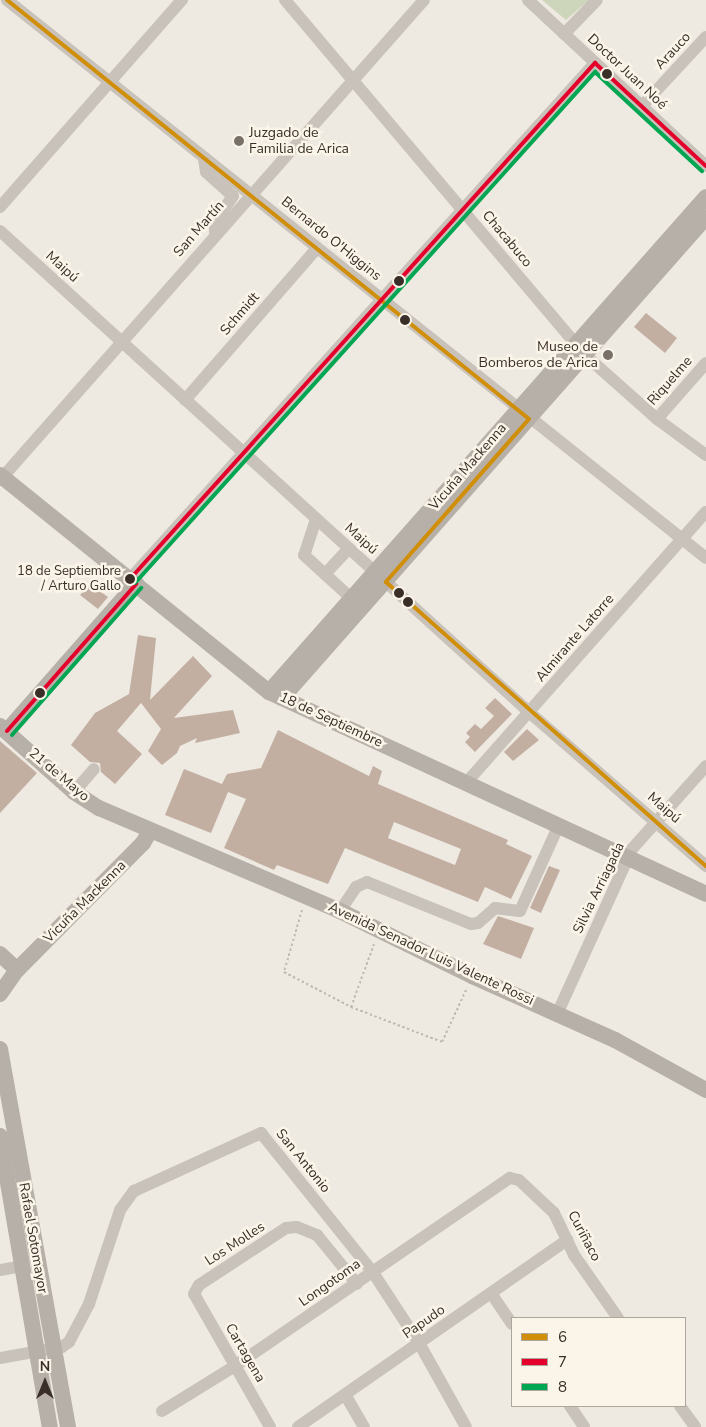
<!DOCTYPE html>
<html>
<head>
<meta charset="utf-8">
<style>
  body { margin:0 }
  #map { position:relative; width:706px; height:1427px; overflow:hidden; background:#eeeae2; font-family:"Nunito Sans",sans-serif }
  div>[style] { position:absolute }
  .green>* { inset:0; background:#cdd5bb }
  .building>* { inset:0; background:#c3afa2 }
  .path>* { height:2px; margin-top:-1px; transform-origin:0; background:repeating-linear-gradient(90deg,#c0bab3 0 2.5px,transparent 0 5px) }
  .minor>* { height:12px; margin:-6px; padding:0 6px; transform-origin:6px; border-radius:6px; background:#c8c2ba }
  .major>* { height:16px; margin:-8px; padding:0 8px; transform-origin:8px; border-radius:8px; background:#b7b0a9 }
  .bus-1>* { height:4px; margin:-2px; padding:0 2px; transform-origin:2px; border-radius:2px; background:#d18e08 }
  .bus-2>* { height:4px; margin:-2px; padding:0 2px; transform-origin:2px; border-radius:2px; background:#e4002b }
  .bus-3>* { height:4px; margin:-2px; padding:0 2px; transform-origin:2px; border-radius:2px; background:#00a651 }
  .dots>* { width:14px; height:14px; translate:-50% -50%; box-sizing:border-box; border:2px solid #fbf5e9; border-radius:50% }
  span { translate:-50% -50%; white-space:nowrap; text-align:center; line-height:1.15; -webkit-text-stroke:5px #fbf5e9; paint-order:stroke }
  .bus-label { font-size:13px; color:#392f28 }
  .right { translate:-100% -50%; text-align:right }
  .street-label { font-size:14px; color:#392f28 }
  .poi-label { font-size:14px; color:#392f28 }
  .left { translate:0 -50%; text-align:left }
  .legend { position:absolute; left:511px; top:1317px; width:175px; height:90px; box-sizing:border-box; background:#fbf5e9; border:1px solid #ada69c; margin:0; padding:6px 9px; list-style:none; font-size:15px; color:#392f28 }
  .legend li { display:flex; align-items:center; gap:10px; height:25px }
  .legend b { width:25px; border:1px solid #ada69c }
  .north { position:absolute; left:20px; top:1357px; width:50px; height:50px; -webkit-text-stroke:4px #fbf5e9; paint-order:stroke; rotate:0deg; font-size:14px; font-weight:700; line-height:20px; text-align:center; color:#392f28 }
  .north::after { content:''; display:block; margin:auto; width:18px; height:22px; background:#392f28; clip-path:polygon(50% 0,100% 100%,50% 72%,0 100%) }
</style>
</head>
<body>
<div id="map">
  <div class="green">
    <div style="clip-path:polygon(542px 0,589px 0,566px 20px)"></div>
  </div>
  <div class="building">
    <div style="clip-path:polygon(646px 313px,677px 338px,665px 353px,634px 327px)"></div>
    <div style="clip-path:polygon(90px 584px,108px 597px,98px 609px,80px 595px)"></div>
    <div style="clip-path:polygon(138px 635px,156px 638px,150px 700px,193px 656px,212px 676px,174px 718px,233px 710px,240px 733px,195px 743px,197px 738px,180px 746px,177px 753px,162px 765px,148px 751px,161px 729px,141px 703px,117px 731px,142px 754px,115px 784px,101px 772px,100px 763px,90px 762px,71px 745px,95px 713px,129px 694px)"></div>
    <div style="clip-path:polygon(495px 698px,512px 714px,475px 752px,465px 742px,470px 737px,466px 733px,475px 724px,481px 729px,494px 716px,485px 708px)"></div>
    <div style="clip-path:polygon(527px 729px,539px 740px,513px 761px,504px 752px)"></div>
    <div style="clip-path:polygon(evenodd,278px 730px,369px 776px,373px 766px,382px 771px,378px 784px,508px 840px,506px 844px,532px 856px,511px 899px,485px 887px,478px 902px,345px 848px,328px 884px,277px 865px,274px 870px,224px 848px,246px 799px,228px 792px,211px 833px,165px 815px,184px 769px,222px 784px,227px 774px,261px 768px,278px 730px,394px 822px,461px 849px,455px 865px,388px 838px,394px 822px)"></div>
    <div style="clip-path:polygon(0 741px,37px 773px,0 813px)"></div>
    <div style="clip-path:polygon(549px 866px,560px 870px,541px 913px,530px 908px)"></div>
    <div style="clip-path:polygon(498px 916px,534px 928px,521px 959px,483px 944px)"></div>
  </div>
  <div class="path">
    <div style="left:302px;top:910px;width:65px;rotate:106.2deg"></div>
    <div style="left:284px;top:972px;width:76px;rotate:27.6deg"></div>
    <div style="left:351px;top:1007px;width:97px;rotate:21deg"></div>
    <div style="left:442px;top:1042px;width:60px;rotate:-65.2deg"></div>
    <div style="left:351px;top:1007px;width:67px;rotate:-69.9deg"></div>
  </div>
  <div class="minor">
    <div style="left:7px;top:0;width:894px;rotate:38.6deg"></div>
    <div style="left:285px;top:0;width:465px;rotate:49.8deg"></div>
    <div style="left:585px;top:355px;width:96px;rotate:41.6deg"></div>
    <div style="left:657px;top:419px;width:61px;rotate:36.3deg"></div>
    <div style="left:528px;top:0;width:243px;rotate:43deg"></div>
    <div style="left:564px;top:34px;width:47px;rotate:-45.9deg"></div>
    <div style="left:642px;top:106px;width:94px;rotate:-47.2deg"></div>
    <div style="left:204px;top:159px;width:13px;rotate:81deg"></div>
    <div style="left:206px;top:172px;width:36px;rotate:42deg"></div>
    <div style="left:233px;top:196px;width:32px;rotate:125deg"></div>
    <div style="left:215px;top:222px;width:10px;rotate:90deg"></div>
    <div style="left:0;top:207px;width:276px;rotate:-48.7deg"></div>
    <div style="left:0;top:231px;width:715px;rotate:42.28deg"></div>
    <div style="left:529px;top:712px;width:235px;rotate:41deg"></div>
    <div style="left:185px;top:400px;width:201px;rotate:-49deg"></div>
    <div style="left:657px;top:419px;width:74px;rotate:-48.8deg"></div>
    <div style="left:0;top:480px;width:640px;rotate:-48.54deg"></div>
    <div style="left:316px;top:519px;width:38px;rotate:108deg"></div>
    <div style="left:304px;top:555px;width:65px;rotate:42.5deg"></div>
    <div style="left:325px;top:574px;width:35px;rotate:-47deg"></div>
    <div style="left:130px;top:579px;width:695px;rotate:-47.98deg"></div>
    <div style="left:466px;top:783px;width:362px;rotate:-48.5deg"></div>
    <div style="left:74px;top:792px;width:30px;rotate:-49deg"></div>
    <div style="left:340px;top:911px;width:29px;rotate:-56deg"></div>
    <div style="left:356px;top:887px;width:12px;rotate:-24deg"></div>
    <div style="left:367px;top:882px;width:112px;rotate:22deg"></div>
    <div style="left:471px;top:924px;width:7px;rotate:-8deg"></div>
    <div style="left:478px;top:923px;width:23px;rotate:-41deg"></div>
    <div style="left:495px;top:908px;width:25px;rotate:7deg"></div>
    <div style="left:520px;top:911px;width:92px;rotate:-65.7deg"></div>
    <div style="left:558px;top:1012px;width:179px;rotate:-65.6deg"></div>
    <div style="left:632px;top:849px;width:111px;rotate:-48.3deg"></div>
    <div style="left:0;top:1270px;width:22px;rotate:-10deg"></div>
    <div style="left:491px;top:1293px;width:37px;rotate:56deg"></div>
    <div style="left:0;top:1358px;width:63px;rotate:-10.1deg"></div>
    <div style="left:62px;top:1347px;width:9px;rotate:-36deg"></div>
    <div style="left:69px;top:1342px;width:43px;rotate:-62.2deg"></div>
    <div style="left:89px;top:1304px;width:99px;rotate:-71.7deg"></div>
    <div style="left:120px;top:1210px;width:24px;rotate:-54deg"></div>
    <div style="left:134px;top:1191px;width:140px;rotate:-24.5deg"></div>
    <div style="left:261px;top:1133px;width:177px;rotate:51.2deg"></div>
    <div style="left:372px;top:1271px;width:86px;rotate:56.9deg"></div>
    <div style="left:419px;top:1343px;width:96px;rotate:60.8deg"></div>
    <div style="left:346px;top:1396px;width:36px;rotate:60deg"></div>
    <div style="left:570px;top:1406px;width:25px;rotate:56deg"></div>
    <div style="left:680px;top:1406px;width:26px;rotate:54deg"></div>
    <div style="left:162px;top:1411px;width:86px;rotate:-31.7deg"></div>
    <div style="left:235px;top:1366px;width:333px;rotate:-34.4deg"></div>
    <div style="left:510px;top:1178px;width:9px;rotate:13deg"></div>
    <div style="left:519px;top:1180px;width:48px;rotate:43.3deg"></div>
    <div style="left:554px;top:1213px;width:47px;rotate:64.5deg"></div>
    <div style="left:574px;top:1255px;width:77px;rotate:55.1deg"></div>
    <div style="left:270px;top:1427px;width:153px;rotate:-119.7deg"></div>
    <div style="left:194px;top:1294px;width:10px;rotate:-61deg"></div>
    <div style="left:199px;top:1285px;width:104px;rotate:-33.2deg"></div>
    <div style="left:286px;top:1228px;width:11px;rotate:-5deg"></div>
    <div style="left:297px;top:1227px;width:22px;rotate:22deg"></div>
    <div style="left:317px;top:1235px;width:63px;rotate:50.8deg"></div>
    <div style="left:298px;top:1427px;width:328px;rotate:-34.8deg"></div>
  </div>
  <div class="major">
    <div style="left:0;top:475px;width:346px;rotate:38.9deg"></div>
    <div style="left:269px;top:692px;width:481px;rotate:24.8deg"></div>
    <div style="left:269px;top:692px;width:660px;rotate:-48.56deg"></div>
    <div style="left:282px;top:698px;width:641px;rotate:-48.6deg"></div>
    <div style="left:0;top:726px;width:99px;rotate:41.7deg"></div>
    <div style="left:74px;top:792px;width:30px;rotate:33deg"></div>
    <div style="left:99px;top:808px;width:262px;rotate:23.1deg"></div>
    <div style="left:340px;top:911px;width:147px;rotate:26.2deg"></div>
    <div style="left:472px;top:976px;width:157px;rotate:24.1deg"></div>
    <div style="left:615px;top:1040px;width:104px;rotate:28.8deg"></div>
    <div style="left:7px;top:731px;width:196px;rotate:-48.7deg"></div>
    <div style="left:0;top:954px;width:23px;rotate:43deg"></div>
    <div style="left:0;top:994px;width:29px;rotate:-55deg"></div>
    <div style="left:17px;top:970px;width:179px;rotate:-45.2deg"></div>
    <div style="left:143px;top:843px;width:14px;rotate:-60deg"></div>
    <div style="left:0;top:1049px;width:384px;rotate:79.8deg"></div>
    <div style="left:0;top:1136px;width:295px;rotate:80.3deg"></div>
  </div>
  <div class="bus-1">
    <div style="left:7px;top:0;width:669px;rotate:38.75deg"></div>
    <div style="left:529px;top:419px;width:217px;rotate:131.3deg"></div>
    <div style="left:386px;top:582px;width:428px;rotate:41.6deg"></div>
  </div>
  <div class="bus-2">
    <div style="left:130px;top:579px;width:695px;rotate:-47.98deg"></div>
    <div style="left:595px;top:63px;width:151px;rotate:42.9deg"></div>
    <div style="left:7px;top:731px;width:196px;rotate:-48.7deg"></div>
  </div>
  <div class="bus-3">
    <div style="left:135px;top:583px;width:688px;rotate:-48.01deg"></div>
    <div style="left:595px;top:72px;width:146px;rotate:42.8deg"></div>
    <div style="left:12px;top:735px;width:196px;rotate:-48.7deg"></div>
  </div>
  <div class="dots">
    <div style="left:607px;top:74px;background:#392f28"></div>
    <div style="left:239px;top:141px;background:#787069"></div>
    <div style="left:399px;top:281px;background:#392f28"></div>
    <div style="left:405px;top:320px;background:#392f28"></div>
    <div style="left:608px;top:355px;background:#787069"></div>
    <div style="left:130px;top:579px;background:#392f28"></div>
    <div style="left:399px;top:593px;background:#392f28"></div>
    <div style="left:408px;top:602px;background:#392f28"></div>
    <div style="left:40px;top:693px;background:#392f28"></div>
  </div>
  <div class="bus-label">
    <span class="right" style="left:121px;top:579px">18 de Septiembre<br>/ Arturo Gallo</span>
  </div>
  <div class="street-label">
    <span style="left:673px;top:51px;rotate:-47deg">Arauco</span>
    <span style="left:627px;top:72px;rotate:43deg">Doctor Juan Noé</span>
    <span style="left:199px;top:229px;rotate:-49deg">San Martín</span>
    <span style="left:331px;top:239px;rotate:39deg">Bernardo O'Higgins</span>
    <span style="left:507px;top:239px;rotate:50deg">Chacabuco</span>
    <span style="left:62px;top:267px;rotate:42deg">Maipú</span>
    <span style="left:240px;top:314px;rotate:-49deg">Schmidt</span>
    <span style="left:670px;top:381px;rotate:-49deg">Riquelme</span>
    <span style="left:468px;top:467px;rotate:-49deg">Vicuña Mackenna</span>
    <span style="left:361px;top:539px;rotate:42deg">Maipú</span>
    <span style="left:575px;top:638px;rotate:-49deg">Almirante Latorre</span>
    <span style="left:331px;top:720px;rotate:25deg">18 de Septiembre</span>
    <span style="left:59px;top:775px;rotate:40deg">21 de Mayo</span>
    <span style="left:664px;top:808px;rotate:41deg">Maipú</span>
    <span style="left:599px;top:888px;rotate:-64deg">Silvia Arriagada</span>
    <span style="left:85px;top:902px;rotate:-45deg">Vicuña Mackenna</span>
    <span style="left:431px;top:954px;rotate:25deg">Avenida Senador Luis Valente Rossi</span>
    <span style="left:303px;top:1161px;rotate:51deg">San Antonio</span>
    <span style="left:584px;top:1236px;rotate:62deg">Curiñaco</span>
    <span style="left:33px;top:1238px;rotate:80deg">Rafael Sotomayor</span>
    <span style="left:235px;top:1244px;rotate:-33deg">Los Molles</span>
    <span style="left:330px;top:1283px;rotate:-35deg">Longotoma</span>
    <span style="left:424px;top:1322px;rotate:-35deg">Papudo</span>
    <span style="left:245px;top:1353px;rotate:60deg">Cartagena</span>
  </div>
  <div class="poi-label">
    <span class="left" style="left:249px;top:141px">Juzgado de<br>Familia de Arica</span>
    <span class="right" style="left:598px;top:355px">Museo de<br>Bomberos de Arica</span>
  </div>
  <ul class="legend">
  <li><b style="height:6px;background:#d18e08"></b>6</li>
  <li><b style="height:6px;background:#e4002b"></b>7</li>
  <li><b style="height:6px;background:#00a651"></b>8</li>
  </ul>
  <div class="north">N</div>
</div>
</body>
</html>
